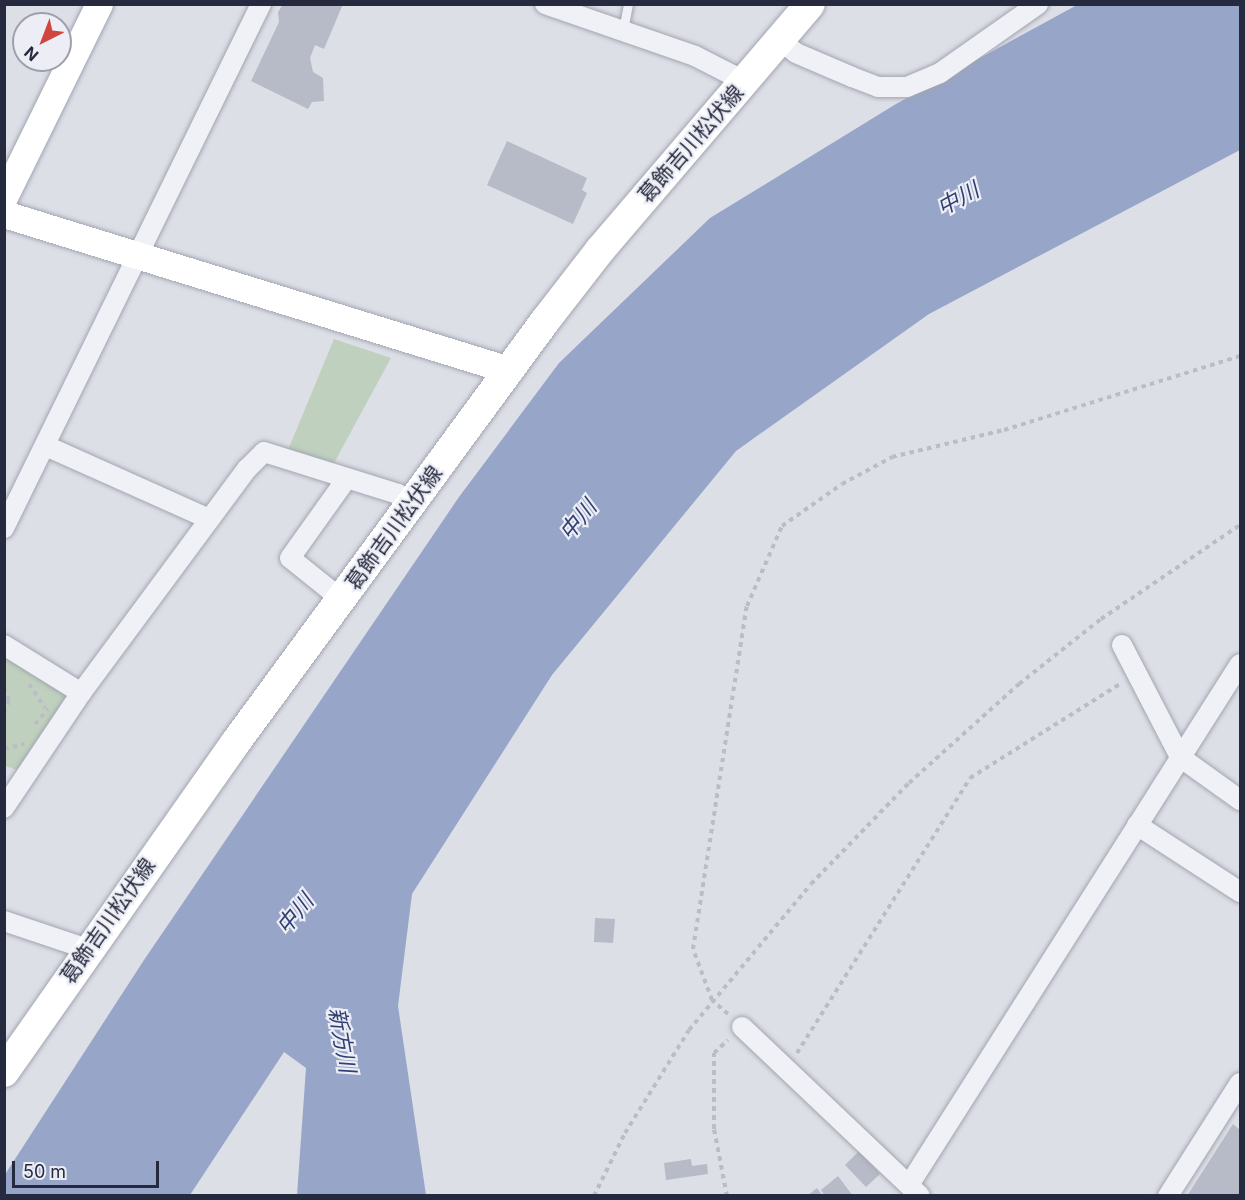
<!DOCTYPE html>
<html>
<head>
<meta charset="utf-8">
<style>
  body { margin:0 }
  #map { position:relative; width:1245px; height:1200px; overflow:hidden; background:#dddfe7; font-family:Inter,"Noto Sans JP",sans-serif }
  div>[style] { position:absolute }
  .green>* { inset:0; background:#bfd1be }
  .water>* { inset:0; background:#97a5c8 }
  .building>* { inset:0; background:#b7bac7 }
  .path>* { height:4px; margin-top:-2px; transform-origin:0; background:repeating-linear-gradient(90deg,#bbbdc6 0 4.5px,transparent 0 9px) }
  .roads { filter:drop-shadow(0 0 2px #a2a5b1) drop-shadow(0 0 2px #a2a5b1) }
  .lane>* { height:9px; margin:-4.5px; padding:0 4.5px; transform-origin:4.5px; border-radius:4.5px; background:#f0f1f6 }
  .street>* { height:20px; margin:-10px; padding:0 10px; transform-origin:10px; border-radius:10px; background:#f0f1f6 }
  .secondary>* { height:27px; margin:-13.5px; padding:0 13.5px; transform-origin:13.5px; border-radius:13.5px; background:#fff }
  .primary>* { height:30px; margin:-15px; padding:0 15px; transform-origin:15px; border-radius:15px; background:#fff }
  span { translate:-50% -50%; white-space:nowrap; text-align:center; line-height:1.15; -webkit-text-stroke:4.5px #edeef5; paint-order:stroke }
  .street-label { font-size:21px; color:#262a3e }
  .water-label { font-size:22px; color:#304072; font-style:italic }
  .frame { position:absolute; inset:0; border:6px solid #262a3e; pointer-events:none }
  .north { position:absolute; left:12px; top:12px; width:60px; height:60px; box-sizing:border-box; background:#edeef5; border:2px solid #9da0ac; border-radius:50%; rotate:222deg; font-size:16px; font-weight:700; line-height:24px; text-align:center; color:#262a3e }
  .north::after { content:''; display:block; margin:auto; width:21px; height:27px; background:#cf463f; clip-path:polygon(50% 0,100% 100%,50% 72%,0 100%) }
  .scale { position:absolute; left:12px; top:1161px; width:147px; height:27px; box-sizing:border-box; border:3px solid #262a3e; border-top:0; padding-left:8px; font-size:18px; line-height:21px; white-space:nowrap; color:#262a3e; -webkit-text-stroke:4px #edeef5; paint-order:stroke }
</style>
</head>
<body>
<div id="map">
  <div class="green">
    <div style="clip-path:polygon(334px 339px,391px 358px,333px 465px,288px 450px)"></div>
    <div style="clip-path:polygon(4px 654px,68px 692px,23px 768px,17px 770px,5px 766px)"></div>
  </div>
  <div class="water">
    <div style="clip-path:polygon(1077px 5px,1240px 5px,1240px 150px,929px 314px,736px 451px,552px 675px,412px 894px,398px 1006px,426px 1195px,297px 1195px,306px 1068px,284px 1052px,190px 1195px,5px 1195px,4px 1176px,144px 960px,459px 497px,559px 363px,710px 218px,896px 104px)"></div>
  </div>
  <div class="building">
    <div style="clip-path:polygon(343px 4px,324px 49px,315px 45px,310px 58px,313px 72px,323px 78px,324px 101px,312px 102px,308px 109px,251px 81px,279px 22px,278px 12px,282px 6px)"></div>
    <div style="clip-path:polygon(507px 141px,587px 178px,582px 190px,587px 193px,573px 224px,487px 185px)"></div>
    <div style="clip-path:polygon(595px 918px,615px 919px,613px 943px,594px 942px)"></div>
    <div style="clip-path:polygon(1233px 1124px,1240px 1130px,1240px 1196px,1187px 1196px)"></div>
    <div style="clip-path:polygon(859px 1151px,880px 1174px,866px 1187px,845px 1165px)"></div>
    <div style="clip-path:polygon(691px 1159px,692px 1166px,707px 1164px,708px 1174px,666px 1180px,664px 1163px)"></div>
    <div style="clip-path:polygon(838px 1176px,853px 1196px,825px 1196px,821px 1190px)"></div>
    <div style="clip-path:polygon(817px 1188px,823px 1196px,807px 1196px)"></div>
  </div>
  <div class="path">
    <div style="left:29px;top:684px;width:29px;rotate:56deg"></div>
    <div style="left:4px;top:688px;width:13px;rotate:67deg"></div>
    <div style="left:9px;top:700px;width:14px;rotate:111deg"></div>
    <div style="left:35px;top:724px;width:20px;rotate:-49deg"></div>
    <div style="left:4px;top:749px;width:21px;rotate:-14deg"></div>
    <div style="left:728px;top:1014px;width:21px;rotate:-139deg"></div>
    <div style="left:712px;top:1000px;width:54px;rotate:-110.4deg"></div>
    <div style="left:693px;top:949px;width:347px;rotate:-81.1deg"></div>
    <div style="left:747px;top:606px;width:87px;rotate:-66.4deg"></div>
    <div style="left:782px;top:526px;width:73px;rotate:-35deg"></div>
    <div style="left:842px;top:484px;width:57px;rotate:-28.4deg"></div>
    <div style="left:892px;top:457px;width:115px;rotate:-13.6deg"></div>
    <div style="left:1004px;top:430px;width:247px;rotate:-17.4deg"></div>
    <div style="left:797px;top:1053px;width:325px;rotate:-57.8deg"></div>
    <div style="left:970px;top:778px;width:177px;rotate:-32.1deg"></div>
    <div style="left:594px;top:1196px;width:70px;rotate:-63.8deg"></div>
    <div style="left:625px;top:1133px;width:121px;rotate:-58.1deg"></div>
    <div style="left:689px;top:1030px;width:190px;rotate:-50.1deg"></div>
    <div style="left:811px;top:884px;width:141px;rotate:-45.9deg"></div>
    <div style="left:909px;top:783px;width:148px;rotate:-42deg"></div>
    <div style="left:1019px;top:684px;width:105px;rotate:-38.4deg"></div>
    <div style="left:1101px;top:619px;width:168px;rotate:-34.1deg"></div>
    <div style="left:727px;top:1196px;width:68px;rotate:-101deg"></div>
    <div style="left:714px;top:1129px;width:76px;rotate:-90deg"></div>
    <div style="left:714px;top:1053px;width:19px;rotate:-43deg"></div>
  </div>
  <div class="roads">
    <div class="lane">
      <div style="left:623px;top:30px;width:26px;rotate:-79deg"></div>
    </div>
    <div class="street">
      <div style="left:545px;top:4px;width:159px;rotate:19.1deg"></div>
      <div style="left:695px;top:56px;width:55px;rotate:27deg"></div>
      <div style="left:779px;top:40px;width:21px;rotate:37deg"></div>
      <div style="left:796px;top:53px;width:61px;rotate:23.2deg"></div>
      <div style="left:852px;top:77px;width:28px;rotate:21deg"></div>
      <div style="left:878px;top:87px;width:29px"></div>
      <div style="left:907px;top:87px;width:36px;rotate:-23deg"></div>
      <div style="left:940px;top:73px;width:120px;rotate:-35.1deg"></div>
      <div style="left:46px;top:446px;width:179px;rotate:24.1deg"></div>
      <div style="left:4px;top:528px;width:584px;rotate:-63.87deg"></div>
      <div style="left:341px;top:599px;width:65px;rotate:-141.2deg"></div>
      <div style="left:290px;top:558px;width:98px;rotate:-54.5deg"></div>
      <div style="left:4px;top:645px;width:91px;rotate:31.9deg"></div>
      <div style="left:1122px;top:645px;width:126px;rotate:62.6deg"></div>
      <div style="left:1180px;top:757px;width:74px;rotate:35.6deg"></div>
      <div style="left:4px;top:808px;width:138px;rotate:-56.2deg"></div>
      <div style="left:81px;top:693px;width:279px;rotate:-53.5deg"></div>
      <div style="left:247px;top:469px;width:24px;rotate:-45deg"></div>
      <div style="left:264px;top:452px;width:140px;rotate:17.4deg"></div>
      <div style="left:398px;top:494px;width:16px;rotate:38deg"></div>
      <div style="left:1137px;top:825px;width:123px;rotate:33deg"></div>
      <div style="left:4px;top:921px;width:88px;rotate:18.6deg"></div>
      <div style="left:742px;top:1027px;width:245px;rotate:43.5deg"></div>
      <div style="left:909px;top:1185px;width:617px;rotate:-57.57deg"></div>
      <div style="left:1168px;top:1196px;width:134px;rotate:-57.5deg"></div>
    </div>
    <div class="secondary">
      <div style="left:4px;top:197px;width:215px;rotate:-63.8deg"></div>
      <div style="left:4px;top:214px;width:529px;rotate:17.17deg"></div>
    </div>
    <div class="primary">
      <div style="left:4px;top:1072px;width:403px;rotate:-54.9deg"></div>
      <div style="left:236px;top:742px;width:522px;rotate:-53.72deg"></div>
      <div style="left:545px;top:321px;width:90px;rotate:-52.2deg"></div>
      <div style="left:600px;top:250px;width:323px;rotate:-49.5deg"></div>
    </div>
  </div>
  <div class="street-label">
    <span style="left:691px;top:144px;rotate:-49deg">葛飾吉川松伏線</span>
    <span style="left:394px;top:528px;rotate:-54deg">葛飾吉川松伏線</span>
    <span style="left:108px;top:921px;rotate:-55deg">葛飾吉川松伏線</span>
  </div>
  <div class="water-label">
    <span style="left:958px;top:199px;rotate:-29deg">中川</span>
    <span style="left:578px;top:520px;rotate:-51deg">中川</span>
    <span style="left:295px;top:914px;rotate:-51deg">中川</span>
    <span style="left:342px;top:1040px;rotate:80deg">新方川</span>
  </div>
  <div class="frame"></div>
  <div class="north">N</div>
  <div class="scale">50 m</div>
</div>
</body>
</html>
